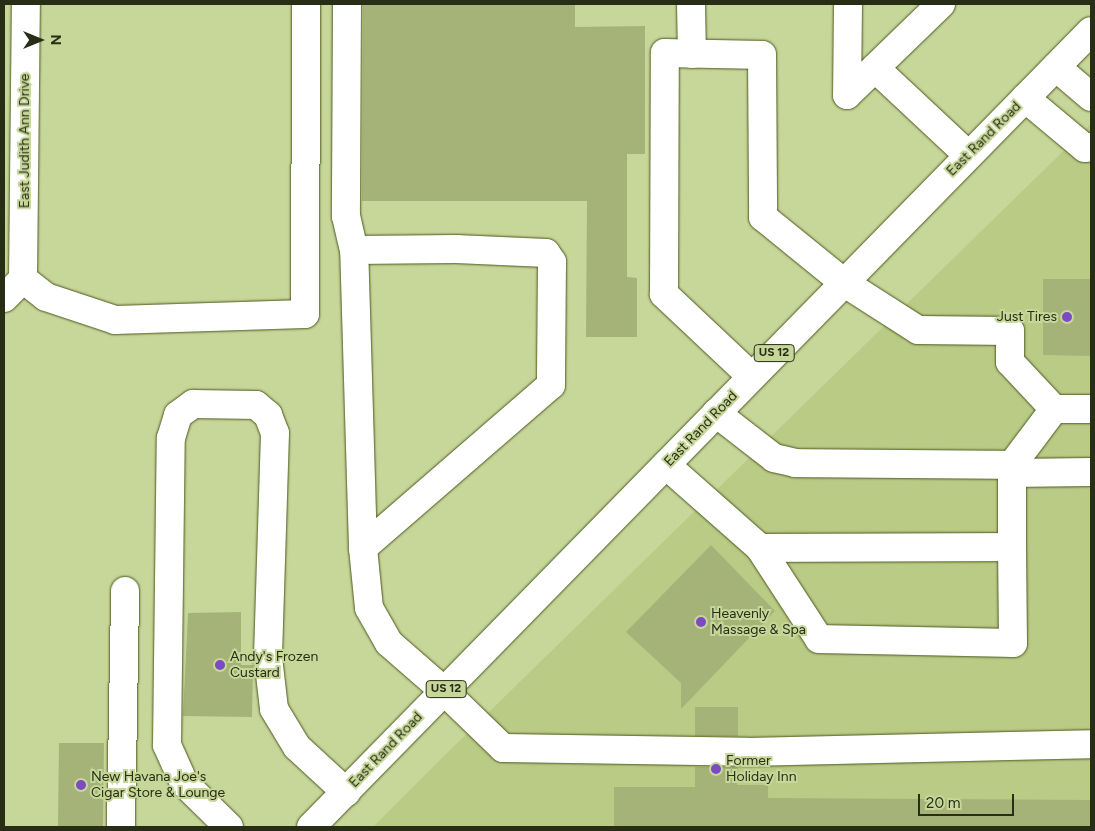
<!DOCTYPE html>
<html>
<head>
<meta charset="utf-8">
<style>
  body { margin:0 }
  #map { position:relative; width:1095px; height:831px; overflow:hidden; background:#c7d699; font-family:Figtree,sans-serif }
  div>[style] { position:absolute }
  .built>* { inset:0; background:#bacb86 }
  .building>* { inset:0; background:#a5b378 }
  .roads { filter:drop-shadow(0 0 1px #4c581e) drop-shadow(0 0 1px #4c581e) }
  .minor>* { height:28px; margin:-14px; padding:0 14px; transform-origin:14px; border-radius:14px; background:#fff }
  .major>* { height:28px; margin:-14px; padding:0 14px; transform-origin:14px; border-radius:14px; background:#fff }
  .dots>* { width:14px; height:14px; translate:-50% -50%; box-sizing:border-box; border:2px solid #c7d699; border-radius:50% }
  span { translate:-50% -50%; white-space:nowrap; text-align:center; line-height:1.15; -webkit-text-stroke:4px #c7d699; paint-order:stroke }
  .shield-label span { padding:1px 4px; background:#c7d699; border:1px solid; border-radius:4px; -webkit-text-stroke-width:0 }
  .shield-label { font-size:12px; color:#282e16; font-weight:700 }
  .street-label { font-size:14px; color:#282e16 }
  .poi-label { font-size:14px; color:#282e16 }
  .right { translate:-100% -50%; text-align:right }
  .left { translate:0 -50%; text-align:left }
  .frame { position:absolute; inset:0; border:5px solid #282e16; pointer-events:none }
  .north { position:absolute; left:15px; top:15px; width:50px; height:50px; -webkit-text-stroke:4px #c7d699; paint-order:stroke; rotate:90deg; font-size:14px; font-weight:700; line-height:20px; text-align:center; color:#282e16 }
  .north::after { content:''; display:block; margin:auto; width:18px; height:22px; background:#282e16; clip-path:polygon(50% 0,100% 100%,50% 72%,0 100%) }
  .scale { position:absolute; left:918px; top:794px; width:96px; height:22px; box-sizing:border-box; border:2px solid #282e16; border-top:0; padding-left:6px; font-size:15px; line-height:18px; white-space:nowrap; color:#282e16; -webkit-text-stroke:4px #c7d699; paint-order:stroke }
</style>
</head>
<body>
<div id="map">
  <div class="built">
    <div style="clip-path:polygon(1091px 124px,1091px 827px,373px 827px,444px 756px)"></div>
  </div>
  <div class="building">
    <div style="clip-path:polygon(363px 4px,575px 4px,575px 27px,645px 26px,645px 154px,627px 154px,627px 277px,637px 278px,637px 337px,586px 337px,587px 201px,362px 201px)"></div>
    <div style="clip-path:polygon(1043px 279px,1091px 279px,1091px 356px,1043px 355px)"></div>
    <div style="clip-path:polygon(711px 545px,775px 611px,681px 709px,681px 683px,626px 632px)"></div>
    <div style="clip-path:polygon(241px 612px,241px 665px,253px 665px,252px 717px,183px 716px,188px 613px)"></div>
    <div style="clip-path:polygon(695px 707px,738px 707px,738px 736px,695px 736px)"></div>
    <div style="clip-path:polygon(59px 743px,104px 743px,103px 827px,58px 827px)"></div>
    <div style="clip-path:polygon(695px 767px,738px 767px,737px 785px,768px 785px,768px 798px,1091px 800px,1091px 827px,614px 827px,614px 787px,695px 787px)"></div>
  </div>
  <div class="roads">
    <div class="minor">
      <div style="left:347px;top:4px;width:212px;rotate:90.3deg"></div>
      <div style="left:346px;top:216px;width:35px;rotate:77deg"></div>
      <div style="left:691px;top:4px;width:50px;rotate:88.9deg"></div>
      <div style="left:848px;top:4px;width:91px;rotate:90.6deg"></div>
      <div style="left:847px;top:95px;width:131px;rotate:-44.1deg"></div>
      <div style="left:1056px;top:67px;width:46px;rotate:40.6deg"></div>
      <div style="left:875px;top:68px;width:127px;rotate:43.1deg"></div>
      <div style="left:1025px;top:98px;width:78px;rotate:39.8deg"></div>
      <div style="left:1085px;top:148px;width:6px;rotate:-9deg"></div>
      <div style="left:23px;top:279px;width:29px;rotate:38deg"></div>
      <div style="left:46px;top:297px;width:73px;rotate:18.4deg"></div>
      <div style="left:115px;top:320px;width:190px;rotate:-1.8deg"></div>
      <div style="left:305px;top:314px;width:310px;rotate:-89.8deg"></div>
      <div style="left:23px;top:279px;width:275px;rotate:-89.4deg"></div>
      <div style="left:4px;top:298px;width:27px;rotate:-45deg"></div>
      <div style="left:751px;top:376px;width:120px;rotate:-136.7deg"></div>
      <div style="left:664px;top:294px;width:241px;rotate:-89.8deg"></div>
      <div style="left:665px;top:53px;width:97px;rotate:1.2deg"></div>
      <div style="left:762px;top:55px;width:162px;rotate:89.6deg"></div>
      <div style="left:763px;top:217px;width:103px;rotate:39.1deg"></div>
      <div style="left:843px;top:282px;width:89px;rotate:32.6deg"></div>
      <div style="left:918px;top:330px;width:92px;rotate:0.6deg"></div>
      <div style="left:1010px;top:331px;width:31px;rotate:90deg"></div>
      <div style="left:1010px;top:362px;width:64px;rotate:46.9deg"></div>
      <div style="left:1054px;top:409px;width:37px"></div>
      <div style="left:716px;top:413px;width:73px;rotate:37.8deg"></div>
      <div style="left:774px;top:458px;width:22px;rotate:13deg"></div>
      <div style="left:795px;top:463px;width:217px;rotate:0.5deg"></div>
      <div style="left:1012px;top:465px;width:70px;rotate:-53.1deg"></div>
      <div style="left:666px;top:465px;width:125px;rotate:41.4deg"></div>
      <div style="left:760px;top:548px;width:252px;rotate:-0.2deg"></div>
      <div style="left:1012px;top:547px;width:82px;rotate:-90deg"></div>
      <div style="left:1012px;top:473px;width:79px;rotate:-0.7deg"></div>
      <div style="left:363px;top:548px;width:298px;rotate:-91.7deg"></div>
      <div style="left:354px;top:250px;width:102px;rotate:-0.6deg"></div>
      <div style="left:456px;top:249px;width:90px;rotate:2.5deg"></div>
      <div style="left:546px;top:253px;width:11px;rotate:56deg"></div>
      <div style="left:552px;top:262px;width:123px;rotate:90.5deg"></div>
      <div style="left:551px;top:385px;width:249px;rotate:139.1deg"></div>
      <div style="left:363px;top:548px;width:60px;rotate:84.3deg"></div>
      <div style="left:369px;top:608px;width:40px;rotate:60.3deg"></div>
      <div style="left:389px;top:643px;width:73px;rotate:41.1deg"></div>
      <div style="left:444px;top:691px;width:82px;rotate:44deg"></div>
      <div style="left:503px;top:748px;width:244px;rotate:0.9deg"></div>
      <div style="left:747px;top:752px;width:344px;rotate:-1.3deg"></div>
      <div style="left:760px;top:548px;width:108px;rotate:57deg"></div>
      <div style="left:819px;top:639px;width:194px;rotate:1.2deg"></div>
      <div style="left:1013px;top:643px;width:96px;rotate:-90.6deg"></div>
      <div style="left:121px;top:827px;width:236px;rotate:-89deg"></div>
      <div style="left:229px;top:827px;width:63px;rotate:-135.6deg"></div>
      <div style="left:184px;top:783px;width:42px;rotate:-114.1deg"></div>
      <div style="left:167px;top:745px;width:307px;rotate:-89.3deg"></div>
      <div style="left:171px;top:438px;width:24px;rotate:-73deg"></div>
      <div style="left:178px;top:415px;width:19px;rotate:-36deg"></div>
      <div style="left:193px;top:404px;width:63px;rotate:0.9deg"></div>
      <div style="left:256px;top:405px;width:16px;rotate:40deg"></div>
      <div style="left:268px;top:415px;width:19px;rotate:69deg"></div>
      <div style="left:275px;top:433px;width:224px;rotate:91.8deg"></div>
      <div style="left:268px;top:657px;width:52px;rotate:83.4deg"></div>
      <div style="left:274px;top:709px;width:44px;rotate:58.8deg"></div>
      <div style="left:297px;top:747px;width:67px;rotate:42.6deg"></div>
    </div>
    <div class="major">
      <div style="left:311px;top:827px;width:1114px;rotate:-45.58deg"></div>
    </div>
  </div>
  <div class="dots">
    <div style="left:1067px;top:317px;background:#7c4ac2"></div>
    <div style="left:701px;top:622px;background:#7c4ac2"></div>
    <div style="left:220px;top:665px;background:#7c4ac2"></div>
    <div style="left:716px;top:769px;background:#7c4ac2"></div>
    <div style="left:81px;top:785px;background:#7c4ac2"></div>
  </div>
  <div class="shield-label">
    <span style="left:774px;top:353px">US 12</span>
    <span style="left:446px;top:689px">US 12</span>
  </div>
  <div class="street-label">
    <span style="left:984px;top:139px;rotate:-45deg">East Rand Road</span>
    <span style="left:25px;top:141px;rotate:-90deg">East Judith Ann Drive</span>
    <span style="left:701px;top:429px;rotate:-46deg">East Rand Road</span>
    <span style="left:386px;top:750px;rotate:-46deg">East Rand Road</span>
  </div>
  <div class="poi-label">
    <span class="right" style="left:1057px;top:317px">Just Tires</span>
    <span class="left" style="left:711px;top:622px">Heavenly<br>Massage &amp; Spa</span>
    <span class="left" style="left:230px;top:665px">Andy's Frozen<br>Custard</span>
    <span class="left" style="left:726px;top:769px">Former<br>Holiday Inn</span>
    <span class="left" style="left:91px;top:785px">New Havana Joe's<br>Cigar Store &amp; Lounge</span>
  </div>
  <div class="frame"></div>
  <div class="north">N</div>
  <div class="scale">20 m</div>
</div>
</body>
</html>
